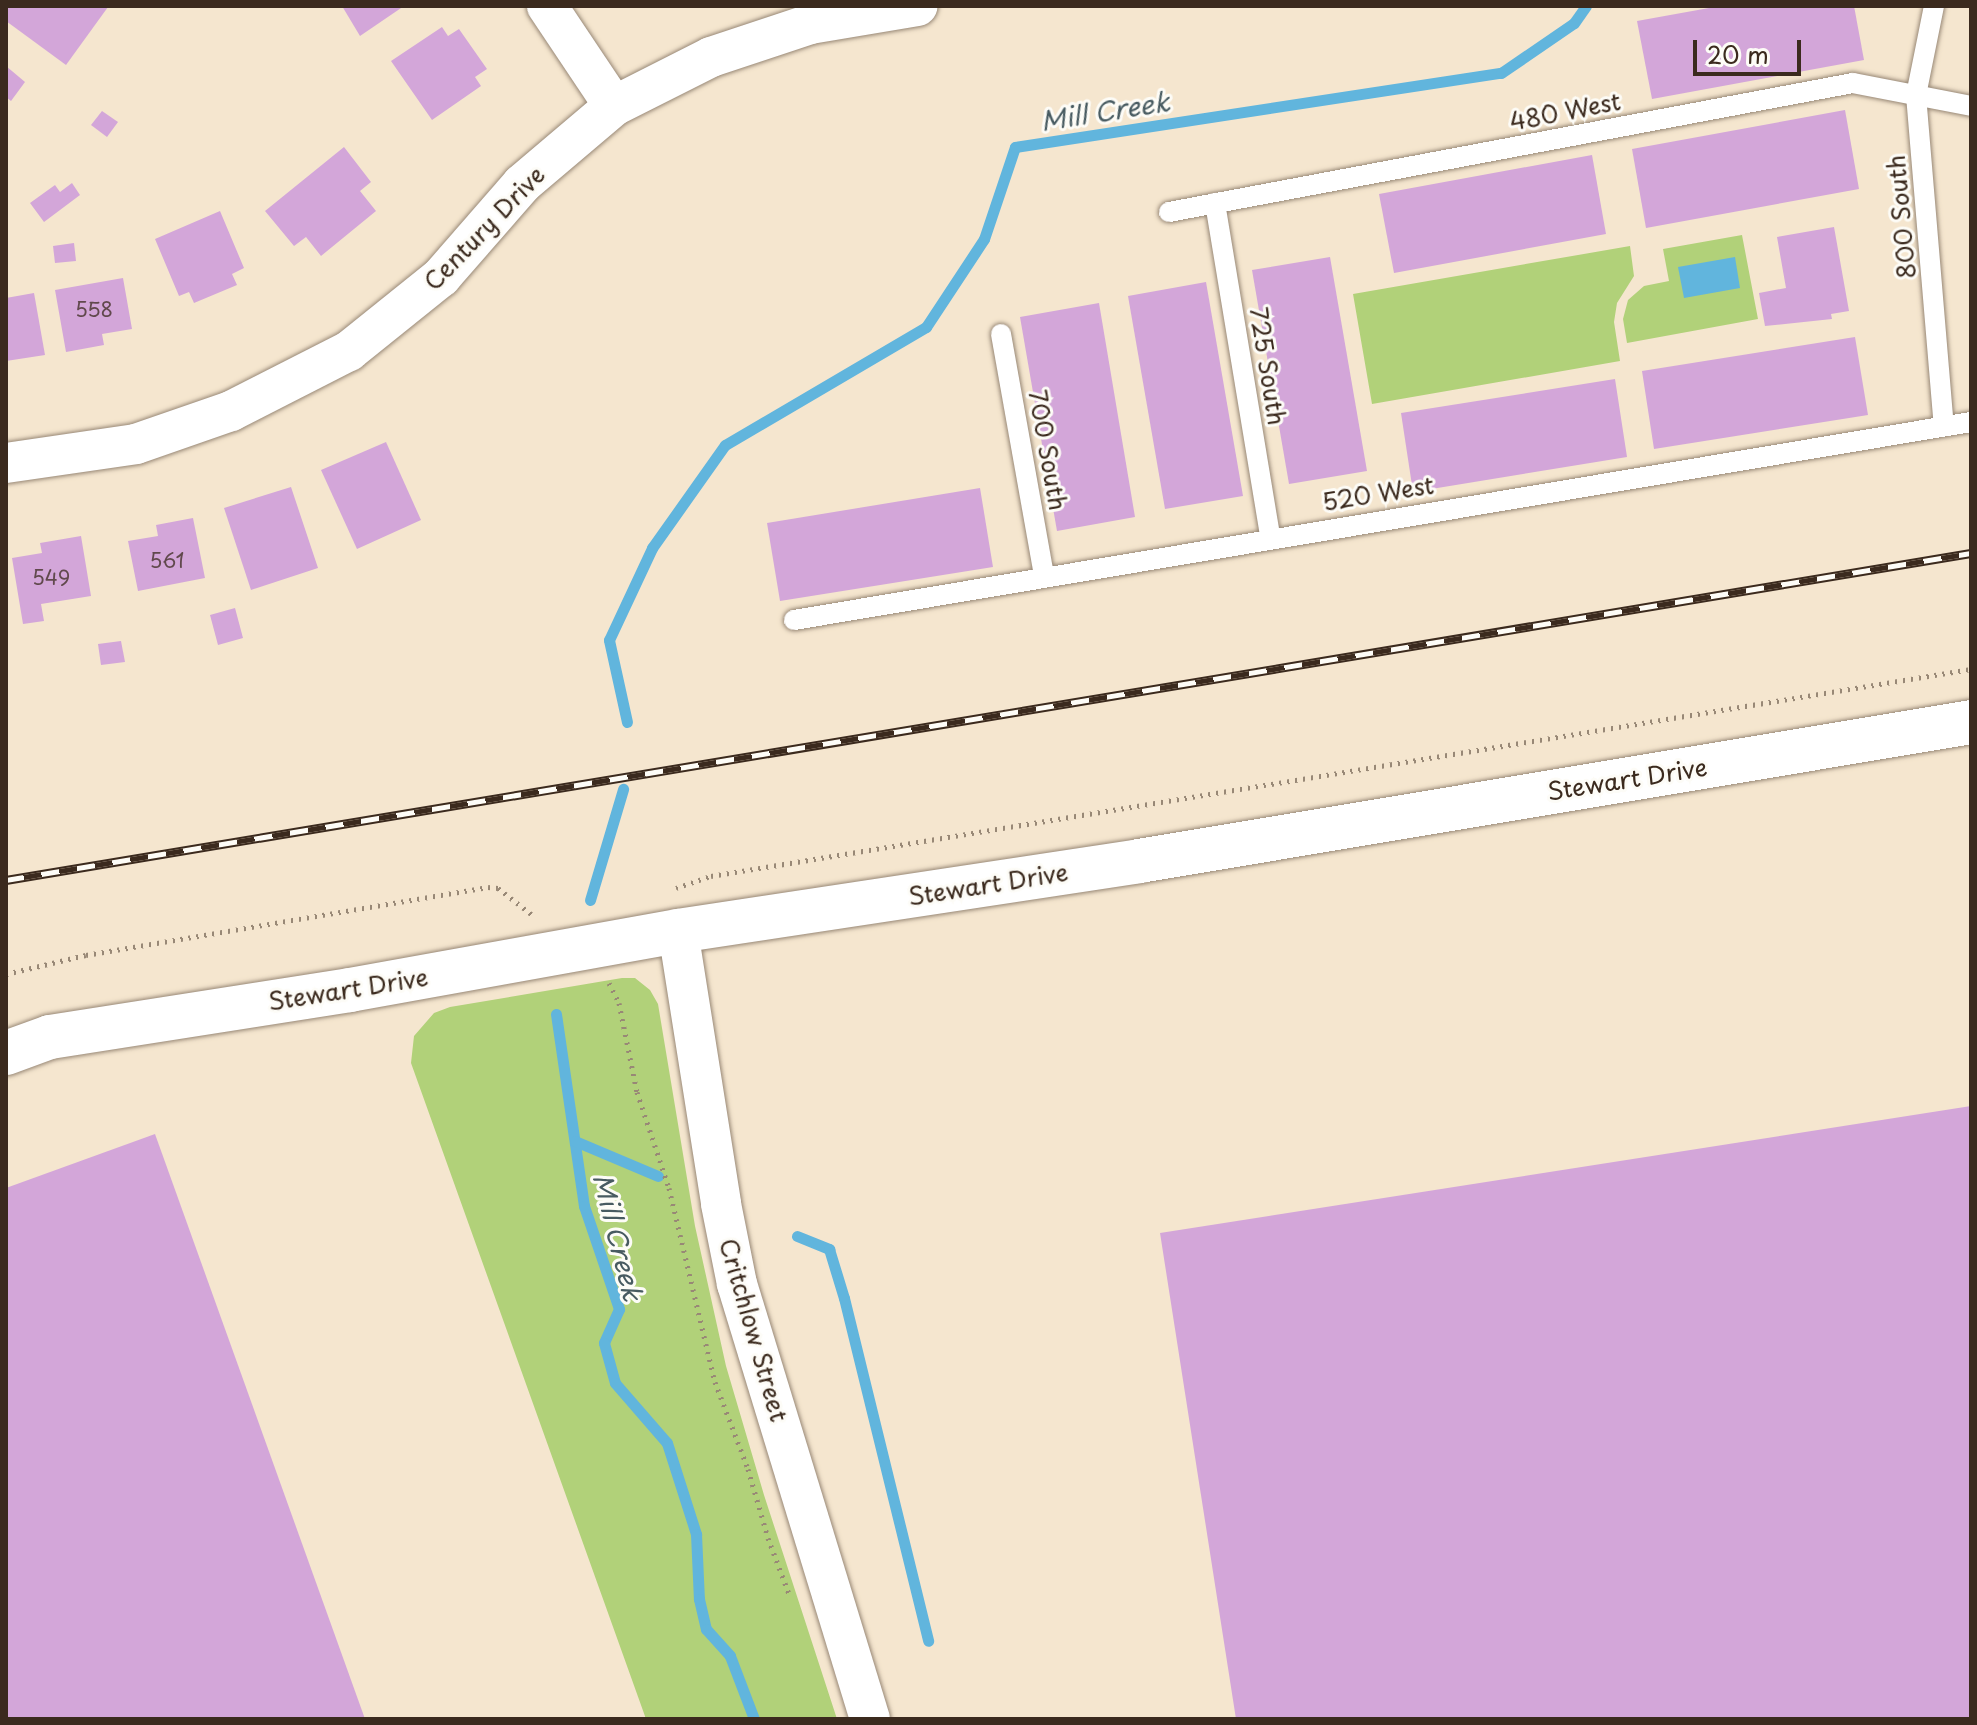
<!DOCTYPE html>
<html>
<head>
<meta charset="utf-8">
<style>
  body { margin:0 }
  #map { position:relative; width:1977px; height:1725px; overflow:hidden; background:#f5e6cf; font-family:"Playpen Sans",sans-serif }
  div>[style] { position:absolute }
  .green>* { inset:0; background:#b1d179 }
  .water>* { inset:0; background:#61b5dd }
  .stream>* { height:11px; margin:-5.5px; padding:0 5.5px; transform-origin:5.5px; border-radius:5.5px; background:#61b5dd }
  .building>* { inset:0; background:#d3a6d9 }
  .path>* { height:5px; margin-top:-2.5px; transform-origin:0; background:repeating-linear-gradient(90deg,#988876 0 2px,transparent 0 8px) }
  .roads { filter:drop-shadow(0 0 2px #988876) drop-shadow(0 0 2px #988876) }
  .service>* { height:20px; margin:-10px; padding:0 10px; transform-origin:10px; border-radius:10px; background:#fff }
  .minor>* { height:40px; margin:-20px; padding:0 20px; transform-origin:20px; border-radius:20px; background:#fff }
  .tertiary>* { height:44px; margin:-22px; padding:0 22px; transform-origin:22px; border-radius:22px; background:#fff }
  .rail>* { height:9px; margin-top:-4.5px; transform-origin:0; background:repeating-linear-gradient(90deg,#fdfcf7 0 18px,#3b2a1e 0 36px); box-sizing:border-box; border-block:2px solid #3b2a1e }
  span { translate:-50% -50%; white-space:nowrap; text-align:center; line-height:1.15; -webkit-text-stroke:6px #fdfcf7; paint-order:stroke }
  .number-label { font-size:20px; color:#61494d }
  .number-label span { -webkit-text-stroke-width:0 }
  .street-label { font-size:24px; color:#3b2a1e }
  .water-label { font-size:26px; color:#485b61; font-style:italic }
  .frame { position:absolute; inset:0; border:8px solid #3b2a1e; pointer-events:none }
  .scale { position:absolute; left:1693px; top:40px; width:108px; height:36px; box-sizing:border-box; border:4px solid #3b2a1e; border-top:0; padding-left:10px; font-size:24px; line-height:28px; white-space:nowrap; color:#3b2a1e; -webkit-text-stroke:6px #fdfcf7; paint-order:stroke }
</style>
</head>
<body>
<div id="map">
  <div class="green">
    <div style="clip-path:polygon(1742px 235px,1758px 319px,1627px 343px,1623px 319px,1628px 300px,1644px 286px,1669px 281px,1663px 249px)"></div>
    <div style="clip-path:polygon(1630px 246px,1634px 276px,1617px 303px,1614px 322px,1620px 361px,1372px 404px,1353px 294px)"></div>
    <div style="clip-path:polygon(622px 978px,635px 978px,650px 990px,658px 1004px,695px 1226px,726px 1366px,764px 1495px,837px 1719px,646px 1719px,411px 1063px,414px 1036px,434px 1013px,450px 1007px)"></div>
  </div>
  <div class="water">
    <div style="clip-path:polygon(1735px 257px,1740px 288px,1684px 298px,1678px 267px)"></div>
  </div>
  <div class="stream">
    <div style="left:627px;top:722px;width:84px;rotate:-102.4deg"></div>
    <div style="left:609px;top:640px;width:102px;rotate:-64.9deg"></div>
    <div style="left:652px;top:548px;width:126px;rotate:-54.7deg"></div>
    <div style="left:725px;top:445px;width:233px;rotate:-30.4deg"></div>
    <div style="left:926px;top:327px;width:105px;rotate:-56.6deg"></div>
    <div style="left:984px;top:239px;width:97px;rotate:-71.4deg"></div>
    <div style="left:1015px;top:147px;width:492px;rotate:-8.7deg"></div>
    <div style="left:1501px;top:73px;width:88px;rotate:-34.4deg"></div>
    <div style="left:1574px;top:23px;width:21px;rotate:-55deg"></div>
    <div style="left:590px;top:900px;width:116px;rotate:-73.4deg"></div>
    <div style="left:556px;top:1014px;width:194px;rotate:81.7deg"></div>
    <div style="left:584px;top:1206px;width:109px;rotate:71.2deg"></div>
    <div style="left:619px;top:1309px;width:37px;rotate:114deg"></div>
    <div style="left:604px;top:1343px;width:41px;rotate:74.6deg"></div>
    <div style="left:615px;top:1383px;width:79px;rotate:49.1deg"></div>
    <div style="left:667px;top:1443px;width:96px;rotate:72.3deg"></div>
    <div style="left:696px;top:1534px;width:65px;rotate:87.4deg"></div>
    <div style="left:699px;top:1599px;width:31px;rotate:77deg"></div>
    <div style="left:706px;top:1629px;width:36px;rotate:48deg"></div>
    <div style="left:730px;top:1656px;width:67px;rotate:69.1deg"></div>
    <div style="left:575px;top:1141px;width:90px;rotate:22.9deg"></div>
    <div style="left:797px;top:1236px;width:35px;rotate:22deg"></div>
    <div style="left:829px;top:1249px;width:51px;rotate:73deg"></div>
    <div style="left:844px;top:1298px;width:353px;rotate:76.2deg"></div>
  </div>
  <div class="building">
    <div style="clip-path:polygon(6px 6px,106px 6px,108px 7px,66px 65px,6px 21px)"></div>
    <div style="clip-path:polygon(342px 6px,404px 6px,360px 36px)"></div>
    <div style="clip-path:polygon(1720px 6px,1854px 6px,1864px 60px,1652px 99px,1637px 21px)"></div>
    <div style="clip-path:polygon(442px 27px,448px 36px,459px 29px,487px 69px,475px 77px,481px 86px,432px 120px,391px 61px)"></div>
    <div style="clip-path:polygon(6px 66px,25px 82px,11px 101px,6px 97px)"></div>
    <div style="clip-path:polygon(1845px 110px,1859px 189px,1646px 228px,1632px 149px)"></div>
    <div style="clip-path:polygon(102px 111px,118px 122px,107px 137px,91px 125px)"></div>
    <div style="clip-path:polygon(344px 147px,371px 182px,360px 191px,376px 211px,321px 256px,306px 237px,294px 246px,265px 211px)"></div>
    <div style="clip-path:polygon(1592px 155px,1606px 234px,1394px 273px,1379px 194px)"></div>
    <div style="clip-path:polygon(72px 183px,80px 195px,44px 222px,30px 203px,55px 185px,60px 192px)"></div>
    <div style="clip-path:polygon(220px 211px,244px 268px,232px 274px,237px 285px,194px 303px,189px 292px,179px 296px,155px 239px)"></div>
    <div style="clip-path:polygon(1834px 227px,1849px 311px,1831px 314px,1832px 319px,1765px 326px,1759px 293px,1786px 288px,1777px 237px)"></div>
    <div style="clip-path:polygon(74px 243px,76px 261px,55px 263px,53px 246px)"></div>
    <div style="clip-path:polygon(1330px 257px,1367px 471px,1289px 484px,1252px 270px)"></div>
    <div style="clip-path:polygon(123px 278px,132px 329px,102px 334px,104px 345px,66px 352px,55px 290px)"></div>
    <div style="clip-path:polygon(1206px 282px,1243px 496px,1165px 509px,1128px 296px)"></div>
    <div style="clip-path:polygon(34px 293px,45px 355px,6px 361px,6px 298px)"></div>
    <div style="clip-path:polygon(1099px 303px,1135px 517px,1057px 531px,1020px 317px)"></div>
    <div style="clip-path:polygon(1855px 337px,1868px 415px,1654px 449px,1642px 371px)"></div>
    <div style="clip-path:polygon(1615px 379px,1627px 457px,1413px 492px,1401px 413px)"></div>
    <div style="clip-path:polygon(386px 442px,421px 520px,357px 549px,321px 470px)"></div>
    <div style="clip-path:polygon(291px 487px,318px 568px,251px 590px,224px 508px)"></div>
    <div style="clip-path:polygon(980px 488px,993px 567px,780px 601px,767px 523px)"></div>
    <div style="clip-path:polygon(193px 518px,205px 578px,138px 591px,128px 541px,158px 536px,156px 525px)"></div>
    <div style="clip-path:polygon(81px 536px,91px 596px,41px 604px,44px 621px,23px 624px,12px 558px,42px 553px,40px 543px)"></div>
    <div style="clip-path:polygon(235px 608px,243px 638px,218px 645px,210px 615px)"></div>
    <div style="clip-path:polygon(121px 641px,125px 662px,101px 665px,98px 644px)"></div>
    <div style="clip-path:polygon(1971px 1106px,1971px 1719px,1236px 1719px,1160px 1233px)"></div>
    <div style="clip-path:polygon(155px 1134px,365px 1719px,6px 1719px,6px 1188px)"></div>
  </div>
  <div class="path">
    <div style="left:676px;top:888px;width:37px;rotate:-19deg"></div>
    <div style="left:711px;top:876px;width:1277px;rotate:-9.33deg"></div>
    <div style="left:6px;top:974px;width:82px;rotate:-13.4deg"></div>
    <div style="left:86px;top:955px;width:408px;rotate:-9.6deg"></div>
    <div style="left:488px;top:887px;width:10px;rotate:6deg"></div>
    <div style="left:498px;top:888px;width:47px;rotate:38.1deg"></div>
    <div style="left:609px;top:983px;width:22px;rotate:63deg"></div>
    <div style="left:619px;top:1003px;width:91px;rotate:78.6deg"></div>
    <div style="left:637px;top:1092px;width:101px;rotate:71.6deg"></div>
    <div style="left:669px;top:1188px;width:199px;rotate:76.7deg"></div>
    <div style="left:715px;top:1382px;width:93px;rotate:69.2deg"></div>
    <div style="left:748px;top:1469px;width:72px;rotate:73.8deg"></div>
    <div style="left:768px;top:1538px;width:60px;rotate:69.4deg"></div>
  </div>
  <div class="roads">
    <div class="service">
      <div style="left:1934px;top:6px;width:91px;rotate:101.4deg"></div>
      <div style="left:1916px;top:95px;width:332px;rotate:85.2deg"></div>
      <div style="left:1215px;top:203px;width:338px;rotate:80.6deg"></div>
      <div style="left:1169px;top:212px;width:696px;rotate:-10.68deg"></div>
      <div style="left:1853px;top:83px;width:120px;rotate:11deg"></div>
      <div style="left:1001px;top:334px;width:245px;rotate:79.9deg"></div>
      <div style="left:794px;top:620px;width:1194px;rotate:-9.55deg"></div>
    </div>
    <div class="minor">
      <div style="left:547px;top:6px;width:120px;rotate:56.2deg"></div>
      <div style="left:6px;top:463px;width:131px;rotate:-8.3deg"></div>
      <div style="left:136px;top:444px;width:101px;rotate:-19.2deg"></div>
      <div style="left:231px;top:411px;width:132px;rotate:-27deg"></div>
      <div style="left:349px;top:351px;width:118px;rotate:-38.8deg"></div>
      <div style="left:441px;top:277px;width:123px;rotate:-48.9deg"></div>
      <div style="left:522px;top:184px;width:121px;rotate:-40.3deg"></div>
      <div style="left:614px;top:106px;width:109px;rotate:-26.8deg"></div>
      <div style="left:711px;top:57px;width:104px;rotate:-18.4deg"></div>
      <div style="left:810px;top:24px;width:109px;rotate:-9.5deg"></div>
      <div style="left:678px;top:931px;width:276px;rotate:81deg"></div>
      <div style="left:721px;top:1204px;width:82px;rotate:78.7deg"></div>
      <div style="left:737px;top:1284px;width:455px;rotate:73deg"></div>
    </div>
    <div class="tertiary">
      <div style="left:6px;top:1053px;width:47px;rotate:-20deg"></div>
      <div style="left:50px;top:1037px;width:304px;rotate:-8.9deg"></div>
      <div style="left:350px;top:990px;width:333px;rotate:-10.2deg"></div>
      <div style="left:678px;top:931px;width:466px;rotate:-8.6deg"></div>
      <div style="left:1139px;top:861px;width:844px;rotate:-9.48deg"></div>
    </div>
  </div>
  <div class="rail">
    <div style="left:6px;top:880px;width:1992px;rotate:-9.45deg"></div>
  </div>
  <div class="number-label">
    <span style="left:94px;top:309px">558</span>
    <span style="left:167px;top:560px">561</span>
    <span style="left:51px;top:577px">549</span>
  </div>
  <div class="street-label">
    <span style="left:1565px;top:111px;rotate:-11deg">480 West</span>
    <span style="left:1901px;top:217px;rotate:-95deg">800 South</span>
    <span style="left:484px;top:228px;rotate:-46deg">Century Drive</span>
    <span style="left:1268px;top:366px;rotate:81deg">725 South</span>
    <span style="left:1048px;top:450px;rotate:80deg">700 South</span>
    <span style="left:1378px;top:493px;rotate:-9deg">520 West</span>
    <span style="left:1627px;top:779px;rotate:-9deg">Stewart Drive</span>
    <span style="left:988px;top:884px;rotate:-9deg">Stewart Drive</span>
    <span style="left:348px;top:989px;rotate:-9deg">Stewart Drive</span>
    <span style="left:754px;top:1330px;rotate:74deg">Critchlow Street</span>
  </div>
  <div class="water-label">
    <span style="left:1105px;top:111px;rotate:-9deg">Mill Creek</span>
    <span style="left:618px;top:1237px;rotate:76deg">Mill Creek</span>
  </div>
  <div class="frame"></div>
  <div class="scale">20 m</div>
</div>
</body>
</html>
